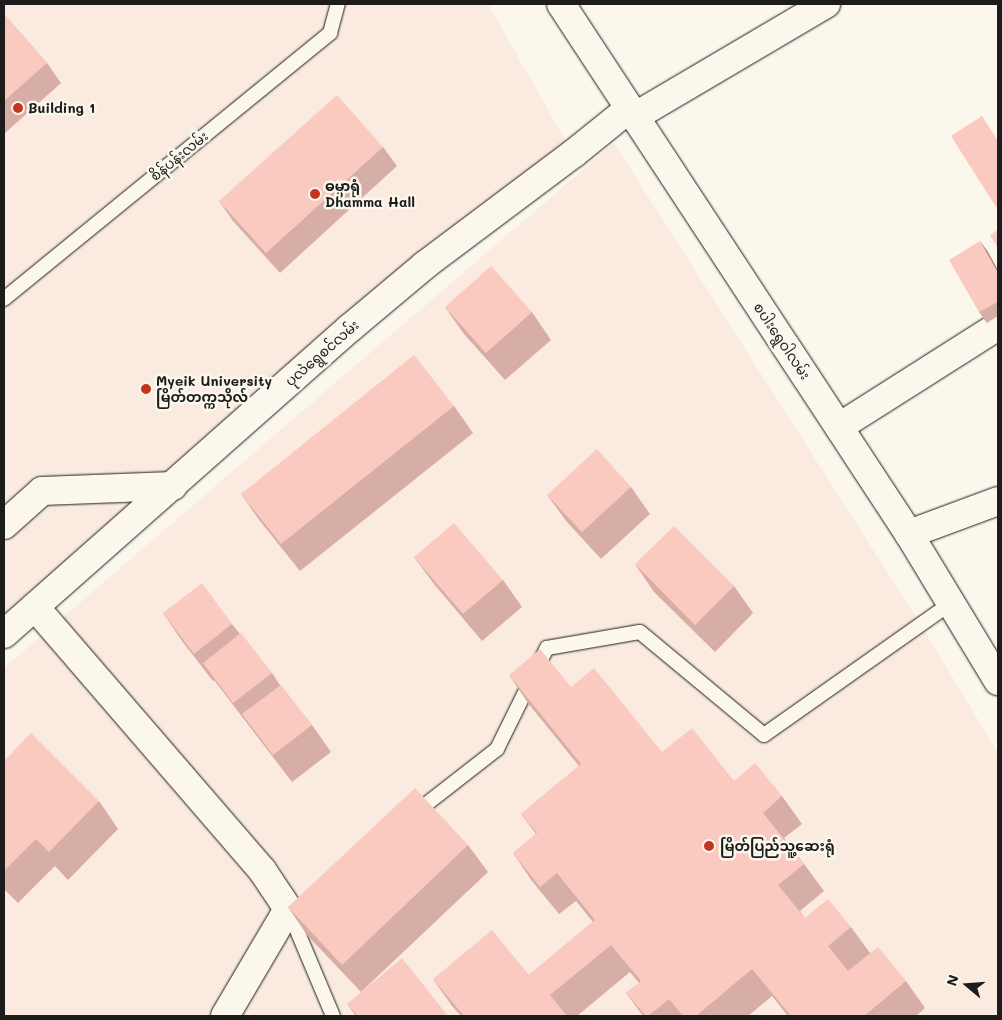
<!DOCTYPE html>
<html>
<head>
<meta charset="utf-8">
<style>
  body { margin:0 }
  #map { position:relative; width:1002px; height:1020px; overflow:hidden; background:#fbf7ec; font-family:Mali,"Noto Sans Myanmar",sans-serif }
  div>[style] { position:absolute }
  .built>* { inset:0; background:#fbeadf }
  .roads { filter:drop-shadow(0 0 1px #1c1c1c) drop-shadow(0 0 1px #1c1c1c) }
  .service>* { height:14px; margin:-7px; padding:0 7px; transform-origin:7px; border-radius:7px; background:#fbf7ec }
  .minor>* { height:28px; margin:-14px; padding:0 14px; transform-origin:14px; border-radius:14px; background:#fbf7ec }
  .tertiary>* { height:28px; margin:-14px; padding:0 14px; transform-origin:14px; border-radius:14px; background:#fbf7ec }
  .secondary>* { height:28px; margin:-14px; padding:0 14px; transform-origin:14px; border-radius:14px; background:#fbf7ec }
  .wall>* { inset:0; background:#d7aea6 }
  .shaded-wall>* { inset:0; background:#af8d87 }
  .building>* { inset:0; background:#facac1 }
  .dots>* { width:14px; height:14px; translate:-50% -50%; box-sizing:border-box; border:2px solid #fbf7ec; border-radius:50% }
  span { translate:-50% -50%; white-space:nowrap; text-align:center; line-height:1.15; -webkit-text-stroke:5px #fbf7ec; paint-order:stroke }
  .poi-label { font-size:14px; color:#1c1c1c; font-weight:700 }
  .left { translate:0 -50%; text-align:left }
  .street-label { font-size:14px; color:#1c1c1c }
  .frame { position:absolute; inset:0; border:5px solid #1c1c1c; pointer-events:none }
  .north { position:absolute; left:942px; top:960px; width:50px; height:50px; -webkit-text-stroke:4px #fbf7ec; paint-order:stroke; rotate:288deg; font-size:14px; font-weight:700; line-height:20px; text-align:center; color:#1c1c1c }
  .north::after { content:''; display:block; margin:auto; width:18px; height:22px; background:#1c1c1c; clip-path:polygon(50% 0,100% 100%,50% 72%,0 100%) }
</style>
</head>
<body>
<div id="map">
  <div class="built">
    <div style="clip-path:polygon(4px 4px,488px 4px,573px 154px,4px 624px)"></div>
    <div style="clip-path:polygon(614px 143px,921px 625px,998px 753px,998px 1016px,4px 1016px,4px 668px)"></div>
  </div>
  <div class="roads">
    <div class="service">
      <div style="left:4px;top:299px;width:421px;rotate:-39.2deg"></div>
      <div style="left:330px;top:33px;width:30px;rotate:-75deg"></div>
      <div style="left:415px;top:813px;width:104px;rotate:-38deg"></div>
      <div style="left:497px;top:749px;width:113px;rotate:-63.7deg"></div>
      <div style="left:547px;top:648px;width:94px;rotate:-9.8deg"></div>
      <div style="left:640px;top:632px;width:161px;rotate:39.7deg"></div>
      <div style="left:764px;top:735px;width:229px;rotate:-35.2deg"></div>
      <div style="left:288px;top:909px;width:116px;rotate:67.2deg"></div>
    </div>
    <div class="minor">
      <div style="left:634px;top:117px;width:223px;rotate:-30.5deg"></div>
      <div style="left:839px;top:427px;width:188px;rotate:-32.4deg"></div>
      <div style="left:4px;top:525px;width:51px;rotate:-41.8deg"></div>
      <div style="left:42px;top:491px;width:131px;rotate:-2.2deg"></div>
      <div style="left:35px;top:607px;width:347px;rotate:49.2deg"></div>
      <div style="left:262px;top:870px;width:47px;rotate:56.3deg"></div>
      <div style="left:288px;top:909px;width:124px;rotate:120.5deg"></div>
    </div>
    <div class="tertiary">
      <div style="left:909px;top:534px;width:95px;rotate:-20.3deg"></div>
      <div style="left:4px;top:634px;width:462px;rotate:-41.5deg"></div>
      <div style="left:350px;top:328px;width:98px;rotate:-40deg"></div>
      <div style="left:425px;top:265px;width:185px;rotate:-36.9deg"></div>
      <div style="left:573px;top:154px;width:73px;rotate:-38.9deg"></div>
    </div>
    <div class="secondary">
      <div style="left:561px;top:4px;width:634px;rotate:56.71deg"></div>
      <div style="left:909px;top:534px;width:172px;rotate:58.8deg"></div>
    </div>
  </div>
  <div class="wall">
    <div style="clip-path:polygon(4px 14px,47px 63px,61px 83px,4px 134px)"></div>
    <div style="clip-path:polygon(383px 147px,397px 166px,280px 273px,233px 221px,219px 201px)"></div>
    <div style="clip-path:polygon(980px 241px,988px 252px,998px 270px,998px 316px,987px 323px,979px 312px)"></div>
    <div style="clip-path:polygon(445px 307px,532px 312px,551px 340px,505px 380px,464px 334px)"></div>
    <div style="clip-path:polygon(454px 406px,473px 433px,300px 571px,260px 521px,241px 494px)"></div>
    <div style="clip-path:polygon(631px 487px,650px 514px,601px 559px,567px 522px,547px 495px)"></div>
    <div style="clip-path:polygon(414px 557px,503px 580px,522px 607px,482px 641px,434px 584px)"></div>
    <div style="clip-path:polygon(635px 564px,734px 586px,753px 613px,715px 652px,654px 592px)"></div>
    <div style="clip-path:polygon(163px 613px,232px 624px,240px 634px,272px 673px,280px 685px,312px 725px,331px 752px,292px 782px,214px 680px,213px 681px,182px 641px)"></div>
    <div style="clip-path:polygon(509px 675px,571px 687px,662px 752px,734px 781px,782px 796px,802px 824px,784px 838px,804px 864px,824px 891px,800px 911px,805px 918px,851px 927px,870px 953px,906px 981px,925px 1008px,916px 1016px,788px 1016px,772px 996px,748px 1016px,643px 1016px,626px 993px,639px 983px,630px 972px,577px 1016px,461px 1016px,452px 1006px,433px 979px,529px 975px,593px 922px,576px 901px,559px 914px,532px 881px,513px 853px,536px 834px,521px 814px,579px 766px,528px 703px)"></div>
    <div style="clip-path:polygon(4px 761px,99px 801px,118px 829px,68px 880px,55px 866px,18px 903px,4px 889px)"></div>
    <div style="clip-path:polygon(468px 845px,488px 872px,361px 992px,307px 935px,288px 907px)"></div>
    <div style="clip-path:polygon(347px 1004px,448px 1016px,356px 1016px)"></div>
  </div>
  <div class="shaded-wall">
    <div style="clip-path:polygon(980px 241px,988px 252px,998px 270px,998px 273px)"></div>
  </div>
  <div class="building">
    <div style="clip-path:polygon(4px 14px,47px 63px,4px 101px)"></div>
    <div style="clip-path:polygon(337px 95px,383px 147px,266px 253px,219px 201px)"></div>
    <div style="clip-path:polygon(982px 116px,998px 141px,998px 205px,996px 207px,951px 136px)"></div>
    <div style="clip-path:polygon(998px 230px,998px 248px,990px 235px)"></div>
    <div style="clip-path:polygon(980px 241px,998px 273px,998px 302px,979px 312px,949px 260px)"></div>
    <div style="clip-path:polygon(491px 266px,532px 312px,486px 353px,445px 307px)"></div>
    <div style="clip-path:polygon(414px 355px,454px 406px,281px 544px,241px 494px)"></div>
    <div style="clip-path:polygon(597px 449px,631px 487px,582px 532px,547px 495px)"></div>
    <div style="clip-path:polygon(454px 523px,503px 580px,463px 614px,414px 557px)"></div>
    <div style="clip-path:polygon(674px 526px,734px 586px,695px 625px,635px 564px)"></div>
    <div style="clip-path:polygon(202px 583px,232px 624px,194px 654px,163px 613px)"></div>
    <div style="clip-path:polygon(241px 633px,272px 673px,233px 703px,203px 663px)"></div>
    <div style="clip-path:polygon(540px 649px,571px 687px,594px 668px,662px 752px,692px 728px,734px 781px,755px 763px,782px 796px,763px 813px,804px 864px,778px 885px,805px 918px,828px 899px,851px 927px,828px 946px,848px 971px,878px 947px,906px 981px,864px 1016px,791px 1016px,752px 969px,696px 1016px,683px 1016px,669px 999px,648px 1016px,646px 1016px,626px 993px,641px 981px,611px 945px,550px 995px,567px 1016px,464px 1016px,433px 979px,492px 930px,529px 975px,595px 920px,557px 873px,540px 887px,513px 853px,537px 833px,521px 814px,581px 764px,509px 675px)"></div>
    <div style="clip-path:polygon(281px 685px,312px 725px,273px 755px,242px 714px)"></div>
    <div style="clip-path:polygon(31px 733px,99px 801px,49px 852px,36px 839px,4px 871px,4px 761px)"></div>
    <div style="clip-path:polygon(415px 788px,468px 845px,342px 965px,288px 907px)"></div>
    <div style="clip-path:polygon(402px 958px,448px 1016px,358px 1016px,347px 1004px)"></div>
  </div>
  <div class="dots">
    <div style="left:18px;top:108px;background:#c8321e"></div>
    <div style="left:315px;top:194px;background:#c8321e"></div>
    <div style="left:146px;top:389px;background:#c8321e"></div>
    <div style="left:709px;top:846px;background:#c8321e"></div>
  </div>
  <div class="poi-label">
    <span class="left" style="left:28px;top:108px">Building 1</span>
    <span class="left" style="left:325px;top:194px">ဓမ္မာရုံ<br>Dhamma Hall</span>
    <span class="left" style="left:156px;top:389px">Myeik University<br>မြိတ်တက္ကသိုလ်</span>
    <span class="left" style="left:720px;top:846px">မြိတ်ပြည်သူ့ဆေးရုံ</span>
  </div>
  <div class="street-label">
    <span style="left:179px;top:156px;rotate:-39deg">စိန်ပန်းလမ်း</span>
    <span style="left:782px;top:341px;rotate:56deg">စပါးရွေဝါလမ်း</span>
    <span style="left:322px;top:353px;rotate:-41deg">ပုလဲရွေစင်လမ်း</span>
  </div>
  <div class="frame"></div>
  <div class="north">N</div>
</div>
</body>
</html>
